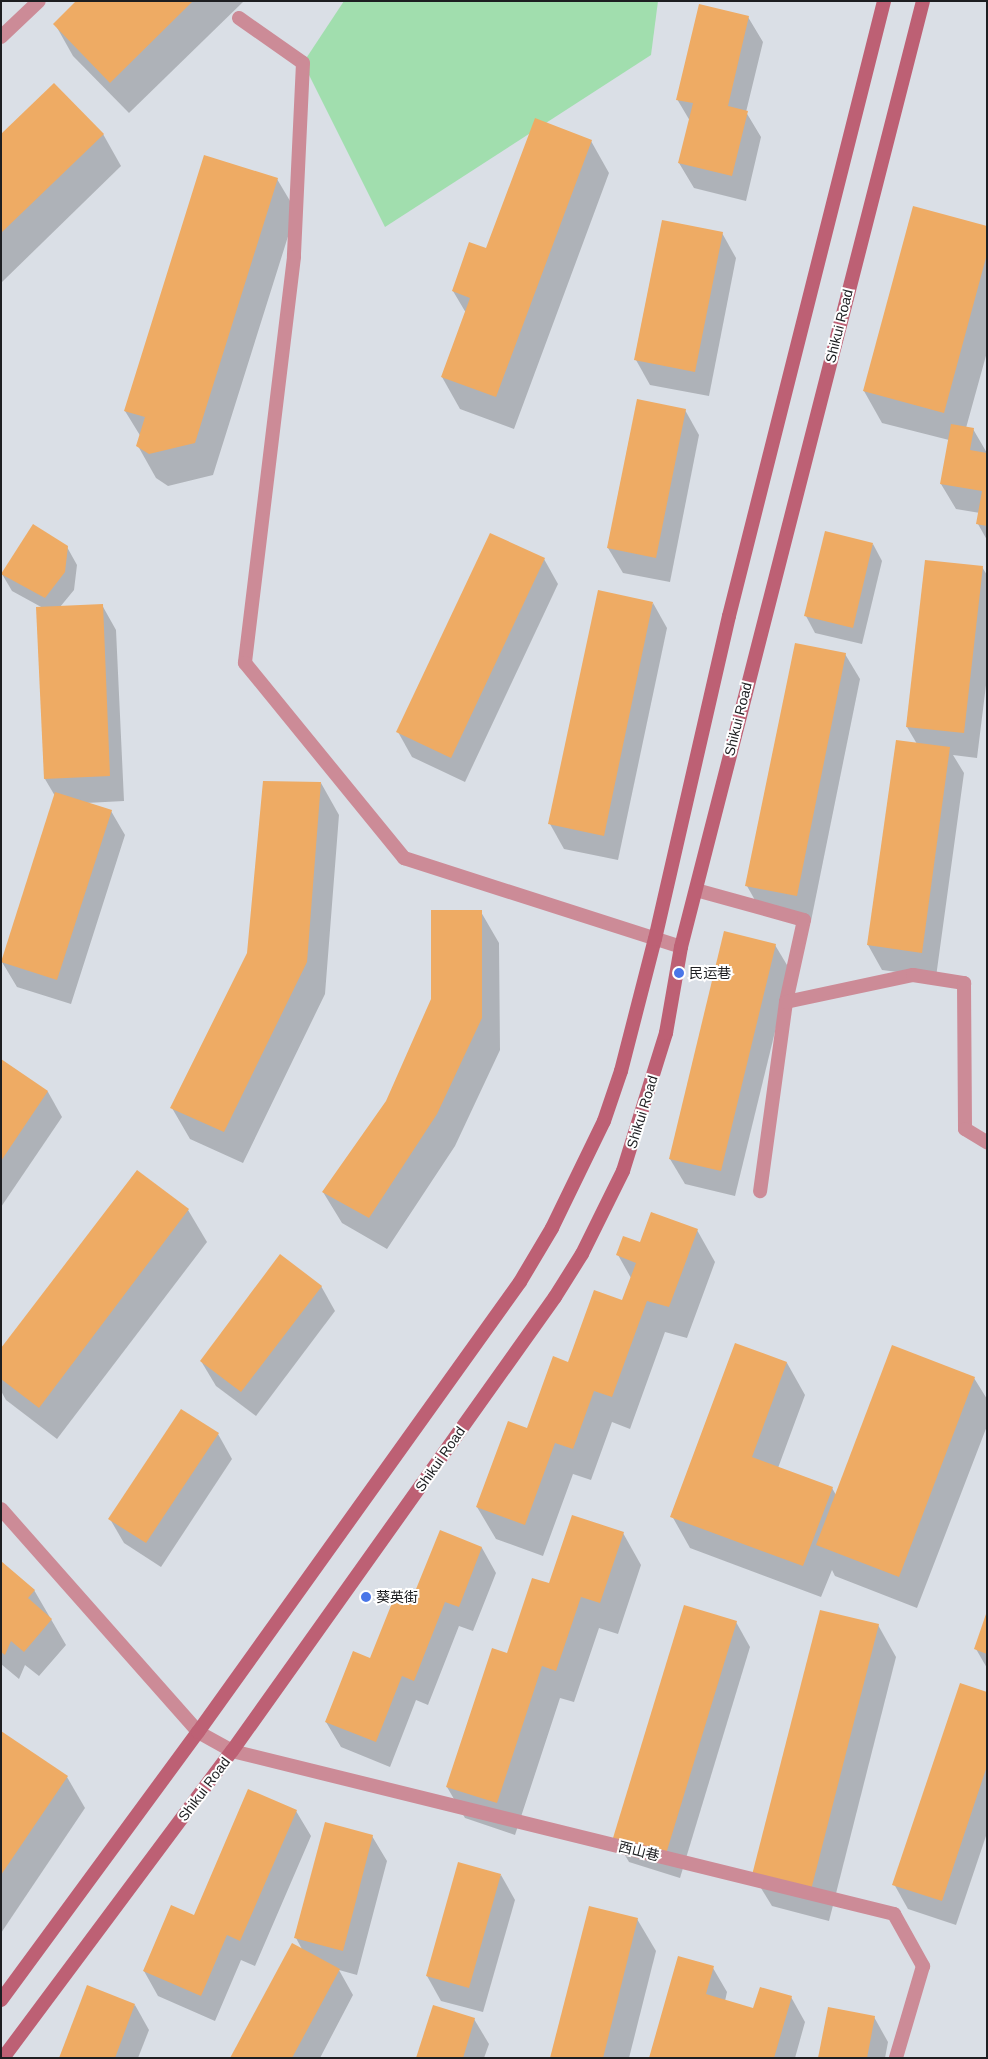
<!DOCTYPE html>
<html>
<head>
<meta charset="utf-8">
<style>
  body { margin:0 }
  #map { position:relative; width:988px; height:2059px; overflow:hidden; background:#dadfe6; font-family:Helvetica,"Noto Sans SC",sans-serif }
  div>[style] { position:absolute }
  .green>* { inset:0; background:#a1deae }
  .shadow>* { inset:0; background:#0003 }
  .building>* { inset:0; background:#eeab64 }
  .minor>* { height:14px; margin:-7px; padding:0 7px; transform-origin:7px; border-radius:7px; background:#cc8b97 }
  .secondary>* { height:14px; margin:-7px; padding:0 7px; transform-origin:7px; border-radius:7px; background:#bd6074 }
  .dots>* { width:14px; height:14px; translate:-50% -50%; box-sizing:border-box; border:2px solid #fff; border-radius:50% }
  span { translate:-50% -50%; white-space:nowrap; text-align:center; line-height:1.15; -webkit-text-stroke:4px #fff; paint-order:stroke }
  .street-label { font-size:14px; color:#1d1e21 }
  .poi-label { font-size:14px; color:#1d1e21 }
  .left { translate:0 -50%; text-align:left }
  .frame { position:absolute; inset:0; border:2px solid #1d1e21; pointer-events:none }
</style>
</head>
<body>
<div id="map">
  <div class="green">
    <div style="clip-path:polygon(344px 1px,658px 1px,651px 55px,385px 227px,303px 63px)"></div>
  </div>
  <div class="shadow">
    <div style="clip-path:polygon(78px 1px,244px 1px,129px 113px,73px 56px,55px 24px)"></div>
    <div style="clip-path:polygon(748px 17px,763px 42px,746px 112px,761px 137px,746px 201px,694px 188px,679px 163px,690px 121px,677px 99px)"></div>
    <div style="clip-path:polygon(103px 134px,121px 166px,1px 283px,1px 136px)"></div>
    <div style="clip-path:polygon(591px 141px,609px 173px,514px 429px,460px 409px,442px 377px,466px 313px,453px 291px,487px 250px)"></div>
    <div style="clip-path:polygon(277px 179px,296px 211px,213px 475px,168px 486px,156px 478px,138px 446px,141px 437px,125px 411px)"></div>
    <div style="clip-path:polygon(987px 228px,987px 352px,966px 428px,973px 429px,987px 453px,987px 540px,978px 524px,980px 513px,956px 509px,941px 484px,949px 440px,882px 423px,864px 391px)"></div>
    <div style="clip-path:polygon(722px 233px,736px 258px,709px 396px,650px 385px,636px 360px)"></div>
    <div style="clip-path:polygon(685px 410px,699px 435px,670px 582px,623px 573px,608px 548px)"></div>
    <div style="clip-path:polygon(873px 544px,882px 561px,862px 644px,815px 633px,806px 616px)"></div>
    <div style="clip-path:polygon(67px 547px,77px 565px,74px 590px,60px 607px,102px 605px,116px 630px,124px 801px,86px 803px,111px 811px,125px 835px,71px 1004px,17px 987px,2px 962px,55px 796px,45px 779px,38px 608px,43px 608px,12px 591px,2px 574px)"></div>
    <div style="clip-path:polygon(544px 559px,558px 584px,465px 782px,412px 757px,398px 732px)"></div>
    <div style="clip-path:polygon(982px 567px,987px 575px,987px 677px,977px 758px,953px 755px,964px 773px,936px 977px,882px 970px,868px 945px,917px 744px,907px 727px)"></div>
    <div style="clip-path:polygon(653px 603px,667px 628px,618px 860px,564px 849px,550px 824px)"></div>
    <div style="clip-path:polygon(845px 654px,860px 679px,811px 921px,761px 911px,747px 886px)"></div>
    <div style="clip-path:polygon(321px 783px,339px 815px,325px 994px,243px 1163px,190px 1139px,172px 1108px,249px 953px)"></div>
    <div style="clip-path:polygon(481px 912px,499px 943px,500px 1050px,455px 1146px,387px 1249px,342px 1223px,323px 1192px,387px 1102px)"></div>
    <div style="clip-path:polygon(775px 945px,790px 970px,735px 1196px,685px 1184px,670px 1159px)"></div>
    <div style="clip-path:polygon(1px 1061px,48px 1092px,62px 1117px,1px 1207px)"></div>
    <div style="clip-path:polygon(137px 1171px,188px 1210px,207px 1242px,57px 1439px,6px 1400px,1px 1391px,1px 1350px)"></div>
    <div style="clip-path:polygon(697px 1230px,715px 1262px,687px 1338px,665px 1332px,630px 1429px,612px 1422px,591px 1480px,573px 1474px,543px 1556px,496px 1539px,477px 1507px,569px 1364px,623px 1301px,631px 1278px,618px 1255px,641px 1244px)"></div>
    <div style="clip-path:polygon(321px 1286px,335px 1311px,256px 1416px,216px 1386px,201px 1361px)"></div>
    <div style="clip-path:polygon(736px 1345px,787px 1363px,805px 1395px,778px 1468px,832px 1488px,836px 1495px,974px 1378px,987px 1399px,987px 1426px,917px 1608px,835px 1576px,832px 1570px,821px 1597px,690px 1548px,672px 1516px)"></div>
    <div style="clip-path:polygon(218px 1434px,232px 1459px,161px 1567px,124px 1543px,110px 1519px)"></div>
    <div style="clip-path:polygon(441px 1532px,482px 1548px,496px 1573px,473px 1631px,459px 1626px,428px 1705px,416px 1700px,390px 1767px,341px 1747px,326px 1722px,415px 1596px)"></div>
    <div style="clip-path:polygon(623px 1533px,641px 1565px,618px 1634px,599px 1628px,574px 1702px,560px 1698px,515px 1835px,465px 1818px,447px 1787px,549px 1585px)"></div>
    <div style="clip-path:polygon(1px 1563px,34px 1590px,66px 1645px,39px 1676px,25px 1665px,19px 1679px,1px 1664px)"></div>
    <div style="clip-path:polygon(987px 1617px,987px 1668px,976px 1649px)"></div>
    <div style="clip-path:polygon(736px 1622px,750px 1647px,680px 1878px,629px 1862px,615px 1838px)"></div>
    <div style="clip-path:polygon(878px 1625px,896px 1657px,829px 1921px,772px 1906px,753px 1875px)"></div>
    <div style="clip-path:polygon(987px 1693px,987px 1833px,956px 1925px,908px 1909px,894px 1884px)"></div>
    <div style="clip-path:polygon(1px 1732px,67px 1777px,85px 1808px,1px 1933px)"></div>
    <div style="clip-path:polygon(296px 1811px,311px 1836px,255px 1966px,241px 1960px,215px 2021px,158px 1996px,144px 1971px)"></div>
    <div style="clip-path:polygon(372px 1836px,387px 1861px,357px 1975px,339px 1970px,353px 1995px,320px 2058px,231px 2058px,303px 1951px,296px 1938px)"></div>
    <div style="clip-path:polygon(501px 1875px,515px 1900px,483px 2012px,441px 2001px,427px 1976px)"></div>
    <div style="clip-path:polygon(637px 1919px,656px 1951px,629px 2058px,552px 2058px)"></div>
    <div style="clip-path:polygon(713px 1968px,727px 1992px,725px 2001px,754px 2009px,791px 1997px,805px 2022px,795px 2058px,651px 2058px)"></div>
    <div style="clip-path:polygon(135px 2005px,149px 2030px,138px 2058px,60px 2058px)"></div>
    <div style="clip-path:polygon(874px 2017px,888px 2042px,885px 2058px,819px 2058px)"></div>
    <div style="clip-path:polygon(474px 2019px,489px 2044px,484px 2058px,418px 2058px)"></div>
  </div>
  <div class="building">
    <div style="clip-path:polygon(76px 1px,193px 1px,110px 83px,53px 24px)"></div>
    <div style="clip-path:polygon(699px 4px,749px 16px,728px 106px,748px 111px,732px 176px,678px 163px,693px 103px,676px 100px)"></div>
    <div style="clip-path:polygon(54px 83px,104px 134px,1px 233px,1px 134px)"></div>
    <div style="clip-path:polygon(535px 118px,592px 140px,496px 397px,441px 377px,470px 298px,452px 291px,469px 242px,486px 248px)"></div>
    <div style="clip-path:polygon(204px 155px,278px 178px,195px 443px,149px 454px,136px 446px,145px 417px,124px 411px)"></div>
    <div style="clip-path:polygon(913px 206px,987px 226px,987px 254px,944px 413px,863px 391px)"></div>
    <div style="clip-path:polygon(662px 220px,723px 232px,695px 372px,634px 360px)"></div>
    <div style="clip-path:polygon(637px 399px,686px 409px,656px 558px,607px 548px)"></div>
    <div style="clip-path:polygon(951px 424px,974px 428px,970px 450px,987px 453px,987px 526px,976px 524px,982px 491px,940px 484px)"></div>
    <div style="clip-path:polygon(33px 524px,68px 546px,65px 572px,45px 598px,1px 574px)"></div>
    <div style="clip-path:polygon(825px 531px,873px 543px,853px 628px,804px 616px)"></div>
    <div style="clip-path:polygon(490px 533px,545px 558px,451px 758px,396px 732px)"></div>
    <div style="clip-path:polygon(925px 560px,983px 566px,964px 733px,906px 727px)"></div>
    <div style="clip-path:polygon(598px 590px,653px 602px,604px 836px,548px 824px)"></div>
    <div style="clip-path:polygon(103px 604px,110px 776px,44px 779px,36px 607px)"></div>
    <div style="clip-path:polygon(795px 643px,846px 653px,797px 896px,745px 886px)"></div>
    <div style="clip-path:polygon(896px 740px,950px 747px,922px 953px,867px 945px)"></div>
    <div style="clip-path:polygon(263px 781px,321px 782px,307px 962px,224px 1132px,170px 1108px,247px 953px)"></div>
    <div style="clip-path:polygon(55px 792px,112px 810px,57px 980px,1px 962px)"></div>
    <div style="clip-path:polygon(431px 910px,482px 910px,482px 1018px,437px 1114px,369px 1218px,322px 1192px,386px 1101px,431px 999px)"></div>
    <div style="clip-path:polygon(724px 931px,776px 944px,721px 1171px,669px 1159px)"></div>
    <div style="clip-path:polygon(1px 1059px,48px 1091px,1px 1161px)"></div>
    <div style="clip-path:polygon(137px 1170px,189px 1209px,39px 1408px,1px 1379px,1px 1348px)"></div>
    <div style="clip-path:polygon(651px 1212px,698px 1229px,669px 1307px,647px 1301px,612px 1397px,594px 1391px,573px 1449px,555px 1443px,525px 1525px,476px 1507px,508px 1421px,527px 1428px,553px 1356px,568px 1362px,594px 1290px,622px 1300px,636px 1263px,616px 1255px,623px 1236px,640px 1242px)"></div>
    <div style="clip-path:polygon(280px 1254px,322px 1286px,241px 1392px,200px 1361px)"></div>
    <div style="clip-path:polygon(735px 1343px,787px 1362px,752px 1457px,833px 1487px,803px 1566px,670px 1517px)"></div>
    <div style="clip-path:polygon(892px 1345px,975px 1377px,899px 1577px,816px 1545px)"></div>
    <div style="clip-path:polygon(181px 1409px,219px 1433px,146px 1543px,108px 1519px)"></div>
    <div style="clip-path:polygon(572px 1515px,624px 1532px,600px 1603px,581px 1597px,556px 1671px,542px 1666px,497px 1803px,446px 1787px,492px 1648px,507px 1653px,532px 1578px,549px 1583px)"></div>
    <div style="clip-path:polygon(440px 1530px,482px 1547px,459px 1607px,445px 1602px,414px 1681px,402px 1676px,376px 1742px,325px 1722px,353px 1651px,370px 1658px,398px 1588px,414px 1594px)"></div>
    <div style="clip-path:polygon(1px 1561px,35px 1590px,28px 1598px,52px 1619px,24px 1652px,11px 1641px,5px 1655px,1px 1652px)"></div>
    <div style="clip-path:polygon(684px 1605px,737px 1621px,666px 1854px,613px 1838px)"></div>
    <div style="clip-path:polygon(820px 1610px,879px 1624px,811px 1890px,752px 1875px)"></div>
    <div style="clip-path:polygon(986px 1614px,987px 1614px,987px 1654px,974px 1649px)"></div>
    <div style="clip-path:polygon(960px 1683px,987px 1692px,987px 1766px,942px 1901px,892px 1885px)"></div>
    <div style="clip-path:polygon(1px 1731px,68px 1776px,1px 1875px)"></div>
    <div style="clip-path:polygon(248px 1789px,297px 1810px,240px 1941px,227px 1935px,201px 1996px,143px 1971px,171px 1905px,194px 1915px)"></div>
    <div style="clip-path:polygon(325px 1822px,373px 1835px,343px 1951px,294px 1938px)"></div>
    <div style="clip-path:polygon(458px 1862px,501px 1874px,469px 1988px,426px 1976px)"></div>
    <div style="clip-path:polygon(589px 1906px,638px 1918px,603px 2058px,550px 2058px)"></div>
    <div style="clip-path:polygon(292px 1943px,340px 1969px,292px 2058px,230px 2058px)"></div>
    <div style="clip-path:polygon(678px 1956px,714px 1966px,706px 1994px,753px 2008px,760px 1987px,792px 1996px,774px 2058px,649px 2058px)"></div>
    <div style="clip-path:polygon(87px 1985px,135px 2004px,115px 2058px,59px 2058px)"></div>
    <div style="clip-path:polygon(433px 2005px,475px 2018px,463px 2058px,416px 2058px)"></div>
    <div style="clip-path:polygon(828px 2007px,875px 2016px,867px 2058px,818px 2058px)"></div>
  </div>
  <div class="minor">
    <div style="left:239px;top:18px;width:78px;rotate:35.1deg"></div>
    <div style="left:303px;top:63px;width:194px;rotate:92.7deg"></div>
    <div style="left:294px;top:257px;width:409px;rotate:96.9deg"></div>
    <div style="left:245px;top:663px;width:252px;rotate:50.8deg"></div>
    <div style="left:404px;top:858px;width:291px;rotate:17.8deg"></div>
    <div style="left:1px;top:37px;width:52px;rotate:-43.5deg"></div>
    <div style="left:696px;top:890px;width:112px;rotate:15.5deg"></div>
    <div style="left:804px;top:920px;width:84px;rotate:102.4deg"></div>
    <div style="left:786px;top:1002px;width:191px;rotate:97.8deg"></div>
    <div style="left:786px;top:1002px;width:130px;rotate:-12deg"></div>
    <div style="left:913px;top:975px;width:52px;rotate:8.9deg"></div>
    <div style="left:964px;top:983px;width:146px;rotate:89.6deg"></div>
    <div style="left:965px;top:1129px;width:26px;rotate:31deg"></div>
    <div style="left:1px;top:1509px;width:298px;rotate:48.5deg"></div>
    <div style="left:198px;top:1732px;width:39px;rotate:29deg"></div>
    <div style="left:232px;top:1751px;width:682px;rotate:13.83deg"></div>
    <div style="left:894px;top:1914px;width:60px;rotate:60.9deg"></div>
    <div style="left:923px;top:1966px;width:96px;rotate:106.4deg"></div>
  </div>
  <div class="secondary">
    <div style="left:1px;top:2000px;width:333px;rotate:-53.7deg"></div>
    <div style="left:198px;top:1732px;width:553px;rotate:-54.41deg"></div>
    <div style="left:520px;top:1282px;width:63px;rotate:-59.3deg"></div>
    <div style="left:552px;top:1228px;width:119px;rotate:-64.1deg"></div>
    <div style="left:604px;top:1121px;width:53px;rotate:-71.2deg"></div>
    <div style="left:621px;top:1071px;width:136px;rotate:-75.6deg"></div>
    <div style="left:655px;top:939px;width:331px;rotate:-77.1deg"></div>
    <div style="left:729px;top:616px;width:634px;rotate:-75.85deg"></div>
    <div style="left:3px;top:2058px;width:383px;rotate:-53.3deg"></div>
    <div style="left:232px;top:1751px;width:557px;rotate:-54.57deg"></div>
    <div style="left:555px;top:1297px;width:51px;rotate:-57.9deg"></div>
    <div style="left:582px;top:1254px;width:93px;rotate:-63.7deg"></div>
    <div style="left:623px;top:1171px;width:145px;rotate:-72.7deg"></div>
    <div style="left:666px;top:1033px;width:87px;rotate:-80.1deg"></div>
    <div style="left:681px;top:947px;width:976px;rotate:-75.65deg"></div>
  </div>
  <div class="dots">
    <div style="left:679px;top:973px;background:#4976e8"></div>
    <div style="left:366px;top:1597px;background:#4976e8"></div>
  </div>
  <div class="street-label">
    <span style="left:839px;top:326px;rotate:-76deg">Shikui Road</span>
    <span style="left:738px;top:719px;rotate:-76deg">Shikui Road</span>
    <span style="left:642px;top:1112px;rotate:-73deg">Shikui Road</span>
    <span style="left:440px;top:1459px;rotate:-55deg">Shikui Road</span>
    <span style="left:204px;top:1789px;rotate:-53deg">Shikui Road</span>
    <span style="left:639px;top:1851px;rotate:14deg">西山巷</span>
  </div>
  <div class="poi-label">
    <span class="left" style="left:689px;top:973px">民运巷</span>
    <span class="left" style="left:376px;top:1597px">葵英街</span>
  </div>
  <div class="frame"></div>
</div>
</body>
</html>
